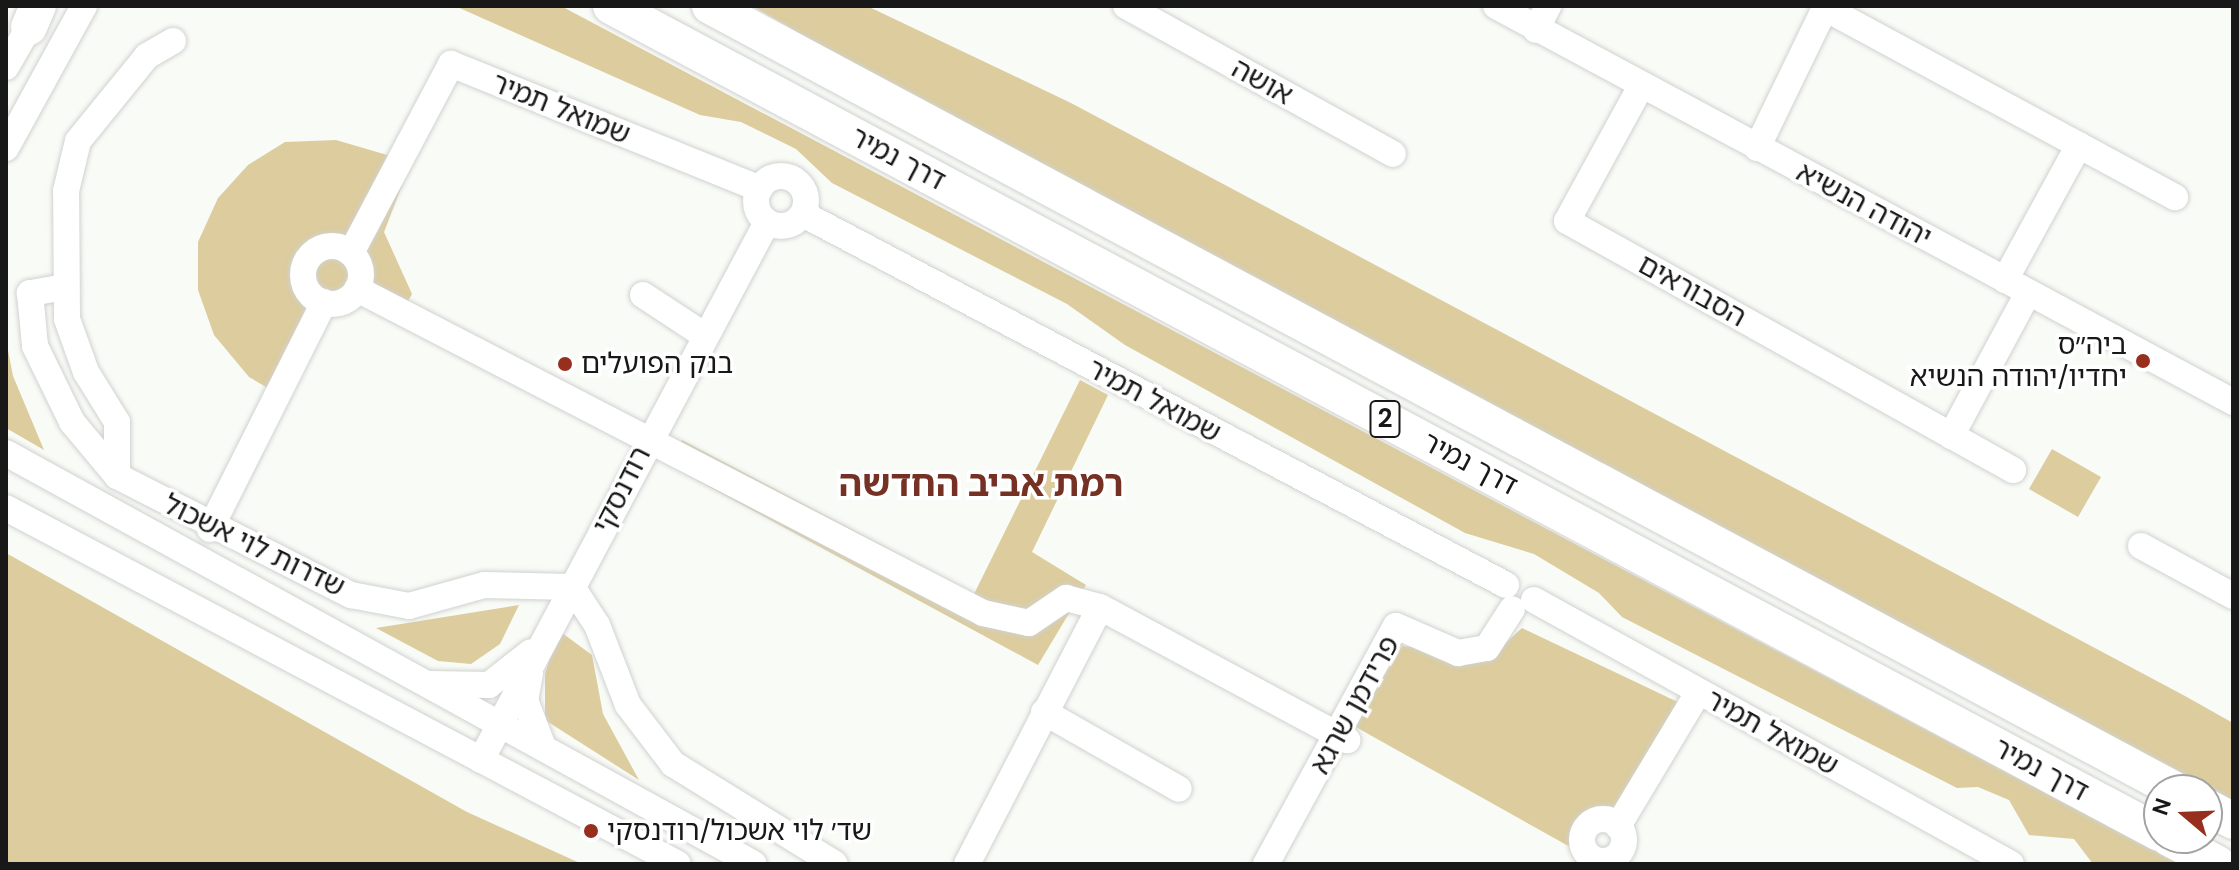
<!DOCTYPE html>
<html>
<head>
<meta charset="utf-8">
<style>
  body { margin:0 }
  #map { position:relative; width:2239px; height:870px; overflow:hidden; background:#f9fbf7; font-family:"DM Sans","Noto Sans Hebrew",sans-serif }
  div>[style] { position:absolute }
  .green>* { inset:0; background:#dccc9e }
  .roads { filter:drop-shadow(0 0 2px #d0d2cf) drop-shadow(0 0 2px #d0d2cf) }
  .minor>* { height:26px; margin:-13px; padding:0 13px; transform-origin:13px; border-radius:13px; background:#fff }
  .minor>.ring { margin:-13px; padding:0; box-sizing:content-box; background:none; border:26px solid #fff; border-radius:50% }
  .highway>* { height:36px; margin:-18px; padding:0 18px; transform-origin:18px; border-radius:18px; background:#fff }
  .dots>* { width:22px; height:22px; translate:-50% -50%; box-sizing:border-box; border:4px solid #fff; border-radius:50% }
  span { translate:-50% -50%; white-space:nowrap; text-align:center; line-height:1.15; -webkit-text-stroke:7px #fff; paint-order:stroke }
  .shield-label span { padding:2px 6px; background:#fff; border:2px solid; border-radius:6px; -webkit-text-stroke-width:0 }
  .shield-label { font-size:26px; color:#171817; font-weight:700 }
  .street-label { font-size:28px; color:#171817 }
  .poi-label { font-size:28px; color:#171817 }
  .right { translate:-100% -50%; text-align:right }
  .left { translate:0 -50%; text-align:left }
  .district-label { font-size:36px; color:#763125; font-weight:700 }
  .frame { position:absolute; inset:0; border:8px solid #171817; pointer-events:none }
  .north { position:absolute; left:2143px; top:774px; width:80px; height:80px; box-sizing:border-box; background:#fff; border:2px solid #a2a3a2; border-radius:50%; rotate:289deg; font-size:22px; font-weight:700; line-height:32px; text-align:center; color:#171817 }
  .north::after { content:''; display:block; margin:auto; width:28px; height:36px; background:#982e1d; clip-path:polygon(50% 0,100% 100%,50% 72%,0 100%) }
</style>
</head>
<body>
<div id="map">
  <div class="green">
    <div style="clip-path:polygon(455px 6px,561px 6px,2179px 864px,2093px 864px,2074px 839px,2029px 835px,2009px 800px,1978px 787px,1957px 788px,1622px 617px,1599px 593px,1534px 554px,1465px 533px,1125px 345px,1067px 304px,832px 183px,796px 149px,741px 122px,700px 115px)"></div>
    <div style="clip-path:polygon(752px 6px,867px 6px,1071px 103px,2185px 696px,2233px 723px,2233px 806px,1040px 171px)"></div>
    <div style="clip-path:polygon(336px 140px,411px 162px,384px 232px,412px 294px,397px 321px,355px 301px,332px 316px,285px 398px,249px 377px,214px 335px,198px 290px,198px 242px,218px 198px,248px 165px,285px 142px)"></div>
    <div style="clip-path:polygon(6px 340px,13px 376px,44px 450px,6px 428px)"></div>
    <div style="clip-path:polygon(1080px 380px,1108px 395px,1032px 552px,1086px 585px,1038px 665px,669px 465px,682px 440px,974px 594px)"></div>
    <div style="clip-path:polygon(2052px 449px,2101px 477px,2078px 517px,2029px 489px)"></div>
    <div style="clip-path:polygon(6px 553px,467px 812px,582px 864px,6px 864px)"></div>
    <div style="clip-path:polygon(519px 605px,500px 644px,471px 664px,438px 661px,376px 628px)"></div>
    <div style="clip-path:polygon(1522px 628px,1682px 704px,1624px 806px,1596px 810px,1573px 828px,1572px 848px,1354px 726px,1402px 646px,1492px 655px)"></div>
    <div style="clip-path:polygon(558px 630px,592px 655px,603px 714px,639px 780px,545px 720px,545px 674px)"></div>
  </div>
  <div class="roads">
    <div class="minor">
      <div style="left:1126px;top:6px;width:305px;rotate:29deg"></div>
      <div style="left:1496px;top:6px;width:837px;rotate:28.25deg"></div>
      <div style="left:1536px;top:30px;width:27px;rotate:-63deg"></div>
      <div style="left:6px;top:67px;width:62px;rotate:-60.1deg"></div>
      <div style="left:1641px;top:86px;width:154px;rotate:118.7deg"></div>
      <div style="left:1567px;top:221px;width:511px;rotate:29.17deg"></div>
      <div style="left:6px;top:148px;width:162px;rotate:-61.2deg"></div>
      <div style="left:1757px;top:148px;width:156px;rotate:-64.1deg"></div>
      <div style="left:1825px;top:8px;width:398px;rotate:28.4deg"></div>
      <div class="ring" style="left:756px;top:176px;width:24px;height:24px"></div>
      <div style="left:803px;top:214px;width:795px;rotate:27.82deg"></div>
      <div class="ring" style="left:303px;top:246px;width:32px;height:32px"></div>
      <div style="left:351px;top:253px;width:214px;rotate:-62.1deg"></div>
      <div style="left:451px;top:64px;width:333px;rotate:22deg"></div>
      <div style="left:2005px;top:280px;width:154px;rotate:-61.3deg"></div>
      <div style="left:65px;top:287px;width:36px;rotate:170deg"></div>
      <div style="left:30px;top:293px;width:53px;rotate:84.6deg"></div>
      <div style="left:35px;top:346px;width:85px;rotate:64deg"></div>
      <div style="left:72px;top:422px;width:70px;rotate:50.2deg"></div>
      <div style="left:117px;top:476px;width:263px;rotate:27deg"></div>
      <div style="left:351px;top:595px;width:59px;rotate:10.7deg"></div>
      <div style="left:409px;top:606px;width:78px;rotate:-15.6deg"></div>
      <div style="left:484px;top:585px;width:88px;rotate:1.3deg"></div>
      <div style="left:572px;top:587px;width:45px;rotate:56.7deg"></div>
      <div style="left:597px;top:625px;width:86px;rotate:68.8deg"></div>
      <div style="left:628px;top:705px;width:74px;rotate:52.7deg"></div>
      <div style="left:673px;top:764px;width:190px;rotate:31.7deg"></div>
      <div style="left:357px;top:289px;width:705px;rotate:27.36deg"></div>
      <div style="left:983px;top:613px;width:47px;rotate:12.3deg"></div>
      <div style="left:1029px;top:623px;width:45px;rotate:-34deg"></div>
      <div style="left:1066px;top:598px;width:35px;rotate:15deg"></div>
      <div style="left:1100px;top:607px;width:281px;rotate:28.3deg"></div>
      <div style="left:643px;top:295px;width:73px;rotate:33.3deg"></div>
      <div style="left:1951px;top:436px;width:162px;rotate:-61.7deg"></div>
      <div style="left:6px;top:453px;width:853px;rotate:28.79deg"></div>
      <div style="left:117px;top:476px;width:54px;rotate:-90deg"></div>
      <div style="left:117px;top:422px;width:59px;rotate:-121.8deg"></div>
      <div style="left:86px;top:372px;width:56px;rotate:-109.7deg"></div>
      <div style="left:67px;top:319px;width:128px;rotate:-90.4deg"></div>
      <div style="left:66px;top:191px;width:51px;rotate:-76.5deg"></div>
      <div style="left:78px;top:141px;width:109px;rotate:-50.9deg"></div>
      <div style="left:147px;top:56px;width:30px;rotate:-30deg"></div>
      <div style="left:6px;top:508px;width:760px;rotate:27.91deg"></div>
      <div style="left:210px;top:529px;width:254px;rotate:-63.3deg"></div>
      <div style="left:2141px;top:546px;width:105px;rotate:28.5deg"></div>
      <div style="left:1534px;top:600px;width:545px;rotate:28.96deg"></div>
      <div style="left:530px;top:673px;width:27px;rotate:100deg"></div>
      <div style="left:525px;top:700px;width:50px;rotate:69deg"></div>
      <div style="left:429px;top:684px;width:60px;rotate:1deg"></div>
      <div style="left:489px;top:685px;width:53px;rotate:-38.2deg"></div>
      <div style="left:1044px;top:712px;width:155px;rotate:29.7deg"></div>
      <div style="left:481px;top:760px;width:609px;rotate:-62deg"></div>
      <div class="ring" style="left:1582px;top:819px;width:16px;height:16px"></div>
      <div style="left:1618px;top:826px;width:155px;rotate:-59deg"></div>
      <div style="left:967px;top:864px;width:289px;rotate:-62.6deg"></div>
      <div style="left:1266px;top:864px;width:271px;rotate:-61.4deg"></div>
      <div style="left:1396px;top:626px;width:68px;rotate:23.5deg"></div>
      <div style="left:1458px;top:653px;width:29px;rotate:-10deg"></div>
      <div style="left:1487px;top:648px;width:46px;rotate:-57.3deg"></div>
    </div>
    <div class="highway">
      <div style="left:611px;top:6px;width:1755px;rotate:28.11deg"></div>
      <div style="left:710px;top:6px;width:1662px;rotate:28.15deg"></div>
      <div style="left:29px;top:27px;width:23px;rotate:-67deg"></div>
      <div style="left:2207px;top:807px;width:30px;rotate:28deg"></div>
      <div style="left:2169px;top:838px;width:55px;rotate:28deg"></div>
    </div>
  </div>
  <div class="dots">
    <div style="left:2143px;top:361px;background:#982e1d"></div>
    <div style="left:565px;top:364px;background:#982e1d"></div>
    <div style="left:591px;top:831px;background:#982e1d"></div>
  </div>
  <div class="shield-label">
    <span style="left:1385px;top:419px">2</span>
  </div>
  <div class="street-label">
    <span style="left:1262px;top:82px;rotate:29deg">אושה</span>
    <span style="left:561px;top:109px;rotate:22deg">שמואל תמיר</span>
    <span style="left:898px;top:159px;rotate:28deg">דרך נמיר</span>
    <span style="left:1864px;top:205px;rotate:28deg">יהודה הנשיא</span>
    <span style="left:1692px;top:291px;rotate:29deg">הסבוראים</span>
    <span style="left:1154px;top:401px;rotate:28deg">שמואל תמיר</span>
    <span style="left:1470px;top:464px;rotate:28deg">דרך נמיר</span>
    <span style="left:622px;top:490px;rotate:-63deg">רודנסקי</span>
    <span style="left:254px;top:546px;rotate:26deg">שדרות לוי אשכול</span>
    <span style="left:1355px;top:705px;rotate:-61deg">פרידמן שרגא</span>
    <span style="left:1772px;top:733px;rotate:29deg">שמואל תמיר</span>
    <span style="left:2041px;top:770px;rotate:28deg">דרך נמיר</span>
  </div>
  <div class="poi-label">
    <span class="right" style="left:2127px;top:361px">ביה״ס<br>יחדיו/יהודה הנשיא</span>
    <span class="left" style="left:581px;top:364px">בנק הפועלים</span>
    <span class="left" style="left:607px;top:831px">שד׳ לוי אשכול/רודנסקי</span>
  </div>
  <div class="district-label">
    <span style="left:981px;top:484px">רמת אביב החדשה</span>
  </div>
  <div class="frame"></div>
  <div class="north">N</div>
</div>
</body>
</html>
